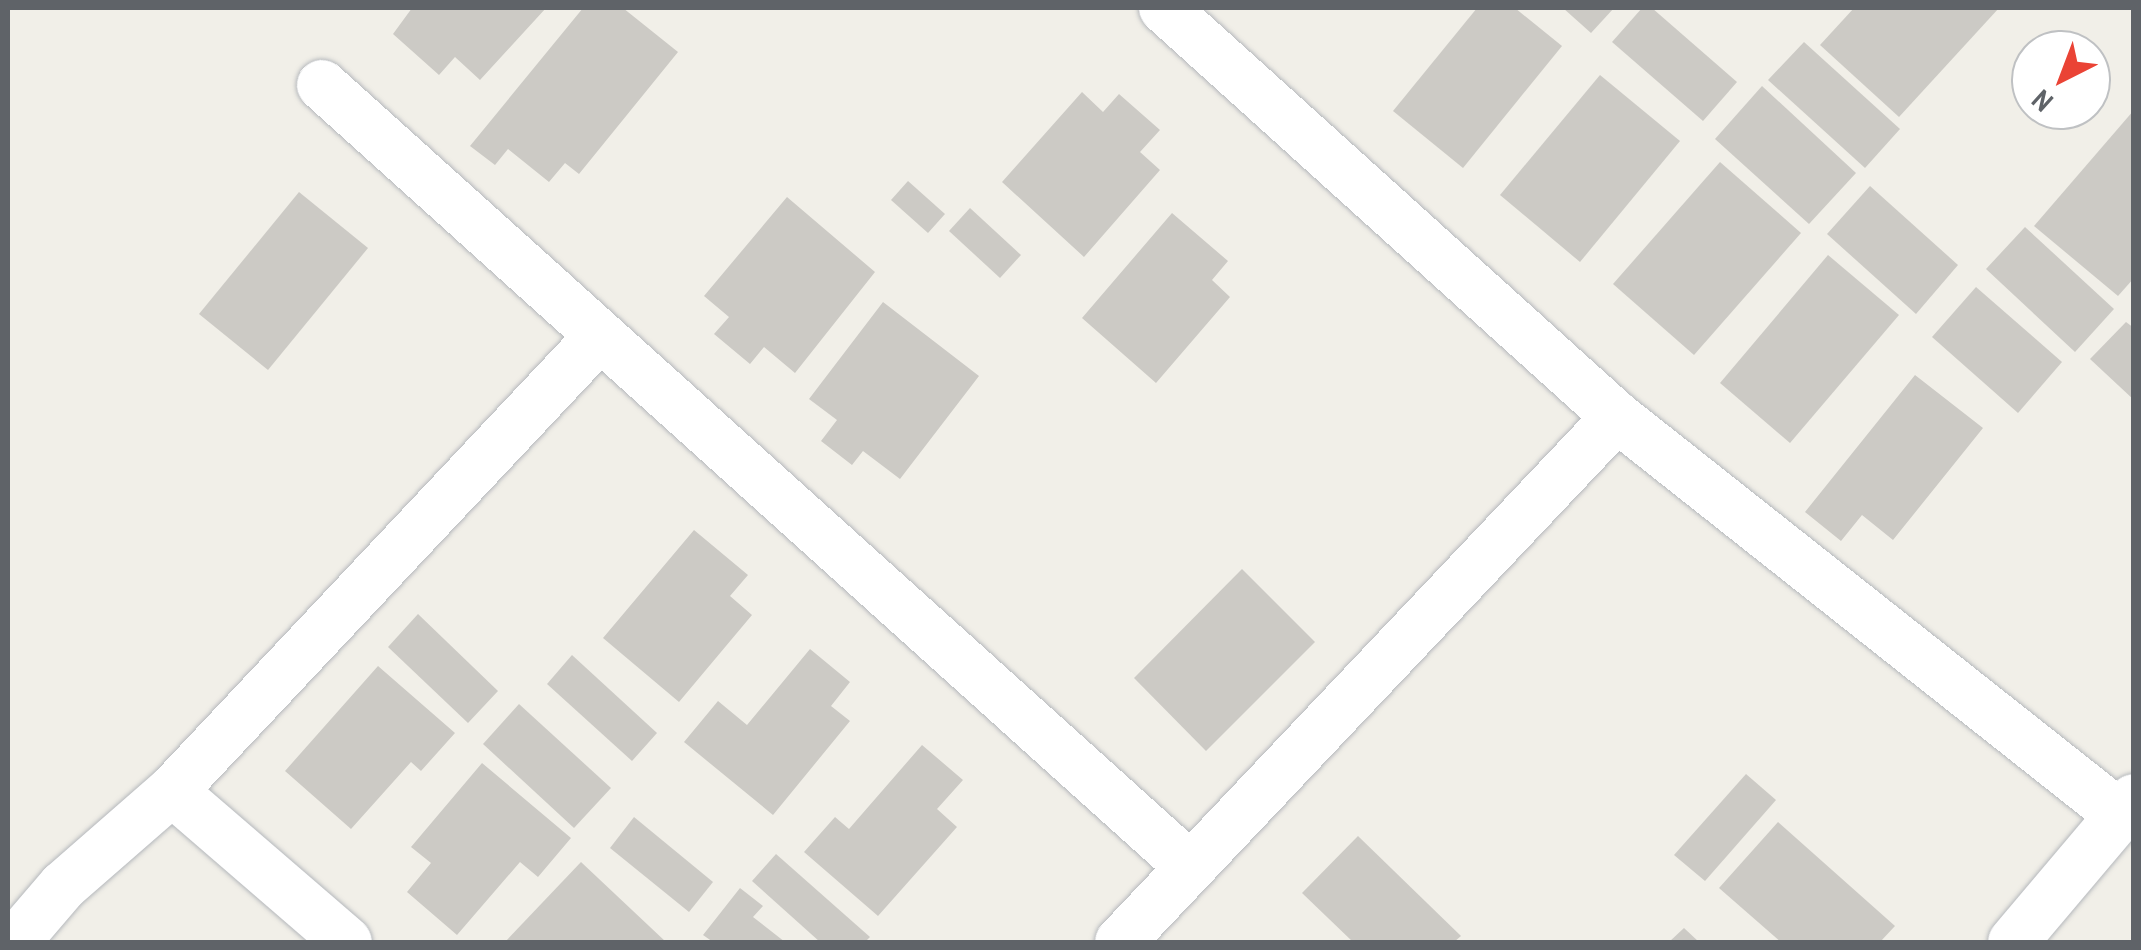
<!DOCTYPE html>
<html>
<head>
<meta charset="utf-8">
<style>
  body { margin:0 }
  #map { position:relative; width:2141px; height:950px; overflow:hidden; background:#f1efe8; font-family:"Archivo Narrow",sans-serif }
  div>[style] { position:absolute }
  .building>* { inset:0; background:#cccac5 }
  .roads { filter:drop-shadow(0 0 2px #b5b8bc) drop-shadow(0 0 2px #b5b8bc) }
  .street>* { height:50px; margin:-25px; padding:0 25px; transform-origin:25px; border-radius:25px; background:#fff }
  span { translate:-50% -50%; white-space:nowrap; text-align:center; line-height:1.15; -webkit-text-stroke:8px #fff; paint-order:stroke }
  .frame { position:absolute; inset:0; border:10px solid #5f6368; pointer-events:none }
  .north { position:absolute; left:2011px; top:30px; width:100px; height:100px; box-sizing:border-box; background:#fff; border:2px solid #bfc1c3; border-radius:50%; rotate:222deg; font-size:28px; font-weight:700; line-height:40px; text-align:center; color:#5f6368 }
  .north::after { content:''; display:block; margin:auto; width:35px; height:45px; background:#ea4335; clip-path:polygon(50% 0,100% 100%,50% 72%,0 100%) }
</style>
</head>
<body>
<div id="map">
  <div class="building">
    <div style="clip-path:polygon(412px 8px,546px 8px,480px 80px,455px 57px,439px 75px,393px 34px)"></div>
    <div style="clip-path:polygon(583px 8px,623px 8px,678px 52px,579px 174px,565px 163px,549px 182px,508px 149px,495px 165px,470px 146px)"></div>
    <div style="clip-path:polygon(1477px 8px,1515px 8px,1562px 46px,1463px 168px,1393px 111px)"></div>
    <div style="clip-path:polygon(1563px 8px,1614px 8px,1591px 33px)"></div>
    <div style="clip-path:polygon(1642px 8px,1652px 8px,1737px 82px,1703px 121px,1612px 42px)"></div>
    <div style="clip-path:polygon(1854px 8px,1999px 8px,1899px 117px,1820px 45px)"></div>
    <div style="clip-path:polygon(1804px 42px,1900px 129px,1865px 168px,1768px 80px)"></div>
    <div style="clip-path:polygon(1600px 75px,1680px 141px,1580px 262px,1500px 195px)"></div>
    <div style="clip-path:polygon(1762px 86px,1856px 173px,1809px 224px,1715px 139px)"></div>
    <div style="clip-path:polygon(1082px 92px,1103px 112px,1119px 94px,1160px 130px,1140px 152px,1160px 170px,1084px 257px,1002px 182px)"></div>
    <div style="clip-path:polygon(2134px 110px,2134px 278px,2118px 296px,2034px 226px)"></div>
    <div style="clip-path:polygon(1720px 162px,1801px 233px,1694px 355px,1613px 284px)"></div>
    <div style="clip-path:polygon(908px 181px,945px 214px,928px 233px,891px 200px)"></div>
    <div style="clip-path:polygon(1870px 186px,1958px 265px,1916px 314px,1827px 234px)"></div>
    <div style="clip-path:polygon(299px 192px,368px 248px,268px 370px,199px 314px)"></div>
    <div style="clip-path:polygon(787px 197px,875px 272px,795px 373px,764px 347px,750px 364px,714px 334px,729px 317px,704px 296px)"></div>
    <div style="clip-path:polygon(970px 208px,1021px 255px,1000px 278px,949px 231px)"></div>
    <div style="clip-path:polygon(1172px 213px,1228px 261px,1212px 280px,1230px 297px,1156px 383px,1082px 318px)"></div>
    <div style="clip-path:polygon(2025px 227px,2114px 309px,2075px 352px,1986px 269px)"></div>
    <div style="clip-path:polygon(1828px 255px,1899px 315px,1790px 443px,1720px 383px)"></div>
    <div style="clip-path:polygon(1976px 287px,2062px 362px,2018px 413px,1932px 337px)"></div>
    <div style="clip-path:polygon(883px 302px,979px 376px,900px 479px,863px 451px,852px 465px,821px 441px,837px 420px,809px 399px)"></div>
    <div style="clip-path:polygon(2126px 322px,2134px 328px,2134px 400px,2090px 359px)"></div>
    <div style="clip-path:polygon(1915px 375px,1983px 428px,1893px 540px,1862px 515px,1841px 541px,1805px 512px)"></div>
    <div style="clip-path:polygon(694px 530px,748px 575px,730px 596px,752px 615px,679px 702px,603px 638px)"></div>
    <div style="clip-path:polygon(1242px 569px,1315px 642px,1206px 751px,1134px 678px)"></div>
    <div style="clip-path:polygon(418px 614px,498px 691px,468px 723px,388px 647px)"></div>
    <div style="clip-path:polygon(810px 649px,850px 682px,831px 706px,850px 721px,773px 815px,684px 742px,718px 701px,747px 725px)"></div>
    <div style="clip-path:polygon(572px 655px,657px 733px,632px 761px,547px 684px)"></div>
    <div style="clip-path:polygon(378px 666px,455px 733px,421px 771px,411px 762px,351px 829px,285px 771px)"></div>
    <div style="clip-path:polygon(519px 704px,611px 788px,574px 828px,483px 744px)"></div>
    <div style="clip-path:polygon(922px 745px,963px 780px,937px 809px,957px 827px,878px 916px,804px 852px,835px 817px,849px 829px)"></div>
    <div style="clip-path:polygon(482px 763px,571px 838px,538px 877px,520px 862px,457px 935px,407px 892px,431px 863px,411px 847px)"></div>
    <div style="clip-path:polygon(1746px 774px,1776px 800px,1705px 881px,1674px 855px)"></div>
    <div style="clip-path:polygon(634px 817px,713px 882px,689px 912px,610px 848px)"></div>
    <div style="clip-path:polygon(1778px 822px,1895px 926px,1880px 942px,1781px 942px,1719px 888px)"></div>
    <div style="clip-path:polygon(1358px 836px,1461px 936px,1454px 942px,1353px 942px,1302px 893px)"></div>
    <div style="clip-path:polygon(776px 854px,870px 937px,865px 942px,820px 942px,752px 881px)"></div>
    <div style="clip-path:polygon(581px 862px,666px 942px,505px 942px)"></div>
    <div style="clip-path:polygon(740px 888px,763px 906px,753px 917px,785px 942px,713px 942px,703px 935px)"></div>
    <div style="clip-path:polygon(1684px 928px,1699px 942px,1669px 942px)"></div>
  </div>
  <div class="roads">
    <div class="street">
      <div style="left:1164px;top:8px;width:610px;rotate:42.08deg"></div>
      <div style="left:1617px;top:417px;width:641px;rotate:38.35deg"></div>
      <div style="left:322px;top:85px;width:1165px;rotate:42.01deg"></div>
      <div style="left:172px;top:791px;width:231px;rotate:40.8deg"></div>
      <div style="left:15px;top:942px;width:74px;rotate:-49.4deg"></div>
      <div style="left:63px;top:886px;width:145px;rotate:-41.1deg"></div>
      <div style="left:172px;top:791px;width:625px;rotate:-46.75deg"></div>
      <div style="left:1120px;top:942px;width:723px;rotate:-46.57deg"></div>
      <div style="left:2013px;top:942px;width:187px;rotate:-49.8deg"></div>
    </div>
  </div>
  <div class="frame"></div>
  <div class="north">N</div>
</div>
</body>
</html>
